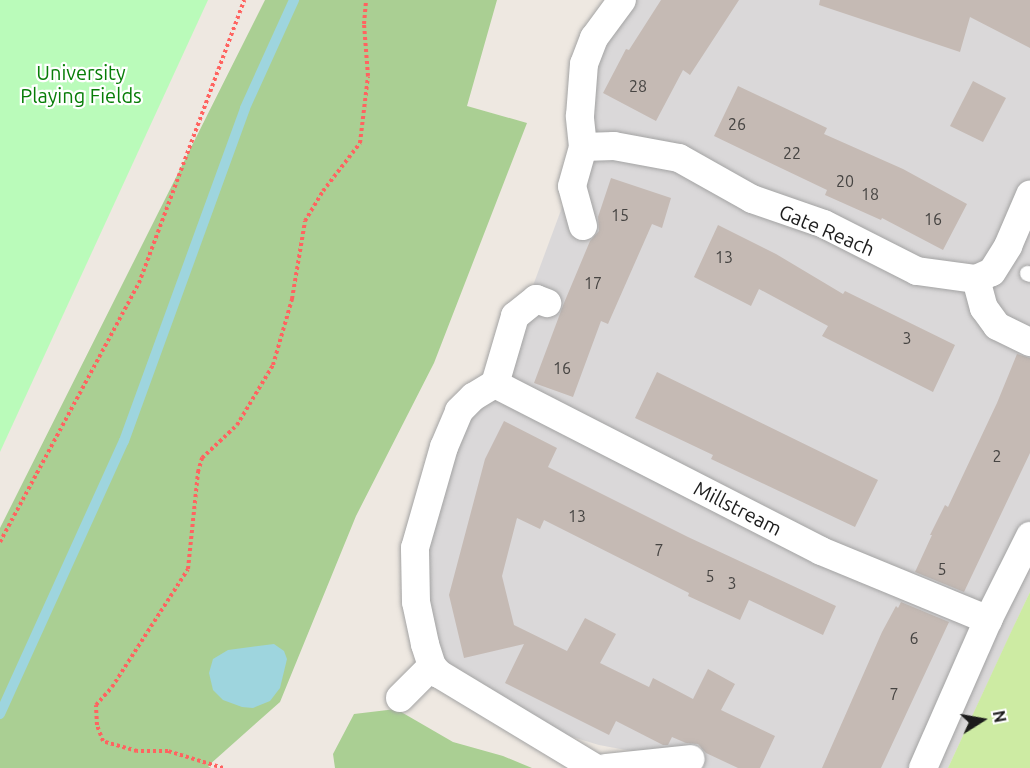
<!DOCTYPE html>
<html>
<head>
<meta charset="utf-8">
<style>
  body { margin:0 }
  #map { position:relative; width:1030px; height:768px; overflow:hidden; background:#eee8e1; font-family:Ubuntu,sans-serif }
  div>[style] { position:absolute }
  .residential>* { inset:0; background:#dad8d9 }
  .grass>* { inset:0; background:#cdeba3 }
  .forest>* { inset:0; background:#aacf93 }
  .park>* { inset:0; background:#bafbba }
  .water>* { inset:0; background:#9ed5de }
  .stream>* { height:10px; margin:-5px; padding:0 5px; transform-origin:5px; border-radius:5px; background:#9ed5de }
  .building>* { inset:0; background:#c5bab4 }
  .path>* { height:4px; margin-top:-2px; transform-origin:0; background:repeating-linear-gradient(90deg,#ff6360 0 3px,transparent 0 6px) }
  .roads { filter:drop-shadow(0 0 2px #a3a3a3) drop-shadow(0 0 2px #a3a3a3) }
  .service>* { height:15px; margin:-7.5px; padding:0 7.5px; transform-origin:7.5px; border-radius:7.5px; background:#fff }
  .minor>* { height:28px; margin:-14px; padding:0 14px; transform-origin:14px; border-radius:14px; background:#fff }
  span { translate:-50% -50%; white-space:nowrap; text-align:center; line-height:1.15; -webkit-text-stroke:4.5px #fff; paint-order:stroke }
  .number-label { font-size:16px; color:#464442 }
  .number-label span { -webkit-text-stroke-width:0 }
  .park-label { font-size:20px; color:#077d07 }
  .street-label { font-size:20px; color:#1c1c1c }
  .north { position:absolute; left:952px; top:690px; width:60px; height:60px; -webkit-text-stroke:4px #fff; paint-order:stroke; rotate:79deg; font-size:16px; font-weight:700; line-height:24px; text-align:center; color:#1c1c1c }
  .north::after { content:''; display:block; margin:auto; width:21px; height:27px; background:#1c1c1c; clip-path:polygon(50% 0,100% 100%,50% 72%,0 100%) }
</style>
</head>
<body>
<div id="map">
  <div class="residential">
    <div style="clip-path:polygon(624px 0,1030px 0,1030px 592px,948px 768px,699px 768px,701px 746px,658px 756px,599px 745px,566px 735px,439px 657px,421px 569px,466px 406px,531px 291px,564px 202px,588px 65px)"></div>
  </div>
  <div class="grass">
    <div style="clip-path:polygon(1030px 592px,1030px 768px,948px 768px,1011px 632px)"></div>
  </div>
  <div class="forest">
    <div style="clip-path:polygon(265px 0,497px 0,467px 106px,527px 123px,434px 363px,356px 516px,280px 702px,208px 766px,211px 768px,0 768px,0 528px)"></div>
    <div style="clip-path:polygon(396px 709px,453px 742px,503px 756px,532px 768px,335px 768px,333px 754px,354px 714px)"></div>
  </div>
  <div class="park">
    <div style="clip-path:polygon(0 0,208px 0,0 452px)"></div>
  </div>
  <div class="water">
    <div style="clip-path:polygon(274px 644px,284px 651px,287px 659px,280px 688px,270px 701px,253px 708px,242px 707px,223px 700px,213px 690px,209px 673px,213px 659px,228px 650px)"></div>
  </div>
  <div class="stream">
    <div style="left:0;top:714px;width:300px;rotate:-65.6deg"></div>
    <div style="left:124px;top:441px;width:354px;rotate:-70deg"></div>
    <div style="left:245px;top:108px;width:119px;rotate:-65.6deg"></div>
  </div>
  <div class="building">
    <div style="clip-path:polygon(661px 0,739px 0,690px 75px,683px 70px,656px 121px,603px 93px,626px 49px,629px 50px)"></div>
    <div style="clip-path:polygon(820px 0,1030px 0,1030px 48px,970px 17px,960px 52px,819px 5px)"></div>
    <div style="clip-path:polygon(973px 81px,1006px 98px,983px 142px,950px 126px)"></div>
    <div style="clip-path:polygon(738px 86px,827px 128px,824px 134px,903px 169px,967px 204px,943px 250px,882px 218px,881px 220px,825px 195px,827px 190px,714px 136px)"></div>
    <div style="clip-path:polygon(611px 178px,671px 198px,662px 228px,652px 224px,608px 324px,601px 321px,573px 397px,534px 383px,564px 303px,590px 241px,599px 231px,598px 217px)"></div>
    <div style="clip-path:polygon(718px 225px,776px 254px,843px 294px,845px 291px,955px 345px,933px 392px,822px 336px,828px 326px,759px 289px,751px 306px,694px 277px)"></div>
    <div style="clip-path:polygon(1017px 354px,1030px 358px,1030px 453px,964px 592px,915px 572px,932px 535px,930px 535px,945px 505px,948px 507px,997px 403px)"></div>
    <div style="clip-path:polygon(657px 372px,878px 480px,855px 527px,711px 459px,713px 455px,635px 418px)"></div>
    <div style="clip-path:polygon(504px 421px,557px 448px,548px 467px,688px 537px,836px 606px,823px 635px,749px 600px,740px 620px,688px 596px,689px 593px,544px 520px,540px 529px,517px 518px,502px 576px,514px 625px,567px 651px,585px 618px,616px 634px,600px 663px,649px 687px,653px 678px,693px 699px,708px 669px,735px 684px,721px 710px,775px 736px,760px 768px,738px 768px,706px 753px,698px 744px,686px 743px,672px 737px,668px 745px,663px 745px,616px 721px,609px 735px,505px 683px,524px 644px,464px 658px,449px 595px,485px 459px)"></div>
    <div style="clip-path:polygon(901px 602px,949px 622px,881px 768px,822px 768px,882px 632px,896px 606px,898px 608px)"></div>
  </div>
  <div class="path">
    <div style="left:0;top:542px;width:294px;rotate:-61.8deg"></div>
    <div style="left:139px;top:283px;width:302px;rotate:-69.6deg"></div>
    <div style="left:223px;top:768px;width:58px;rotate:-162.8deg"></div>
    <div style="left:168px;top:751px;width:31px;rotate:180deg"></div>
    <div style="left:137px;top:751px;width:35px;rotate:-164deg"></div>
    <div style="left:103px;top:741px;width:17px;rotate:-111deg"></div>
    <div style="left:97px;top:725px;width:20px;rotate:-93deg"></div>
    <div style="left:96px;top:705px;width:24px;rotate:-48deg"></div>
    <div style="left:112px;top:687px;width:140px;rotate:-57.2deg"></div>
    <div style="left:188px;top:569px;width:98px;rotate:-84.1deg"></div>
    <div style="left:198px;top:472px;width:15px;rotate:-74deg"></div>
    <div style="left:202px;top:458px;width:48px;rotate:-43.3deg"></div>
    <div style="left:237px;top:425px;width:70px;rotate:-59deg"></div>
    <div style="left:273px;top:365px;width:69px;rotate:-73.9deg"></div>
    <div style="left:292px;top:299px;width:79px;rotate:-80.5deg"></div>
    <div style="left:305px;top:221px;width:35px;rotate:-59deg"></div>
    <div style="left:323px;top:191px;width:61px;rotate:-52.4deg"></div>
    <div style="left:360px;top:143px;width:67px;rotate:-83.2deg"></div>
    <div style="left:368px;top:76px;width:52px;rotate:-94.4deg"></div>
    <div style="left:364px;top:24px;width:24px;rotate:-85deg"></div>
  </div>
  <div class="roads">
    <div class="service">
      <div style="left:1027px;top:273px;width:3px;rotate:18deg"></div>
    </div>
    <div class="minor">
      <div style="left:583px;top:147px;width:31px;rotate:-2deg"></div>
      <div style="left:614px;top:146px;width:66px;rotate:10.5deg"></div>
      <div style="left:679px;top:158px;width:84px;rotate:29.3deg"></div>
      <div style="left:752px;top:199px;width:76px;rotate:19.1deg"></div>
      <div style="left:824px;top:224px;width:104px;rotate:26.8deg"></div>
      <div style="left:917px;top:271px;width:60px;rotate:7.7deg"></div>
      <div style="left:976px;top:279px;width:17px;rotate:-24deg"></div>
      <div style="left:992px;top:272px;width:31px;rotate:-58deg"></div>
      <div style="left:1008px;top:246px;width:56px;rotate:-66.7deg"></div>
      <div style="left:583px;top:226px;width:41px;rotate:-105.4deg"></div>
      <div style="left:572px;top:186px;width:41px;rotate:-74.2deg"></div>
      <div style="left:583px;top:147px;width:31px;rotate:-96deg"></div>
      <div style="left:580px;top:116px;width:52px;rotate:-85.6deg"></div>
      <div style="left:584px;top:64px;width:28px;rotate:-69deg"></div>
      <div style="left:594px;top:38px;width:47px;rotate:-53.6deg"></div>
      <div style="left:976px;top:279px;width:30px;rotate:75deg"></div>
      <div style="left:984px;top:308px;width:22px;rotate:54deg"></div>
      <div style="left:997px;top:326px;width:37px;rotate:26deg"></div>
      <div style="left:495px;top:384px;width:71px;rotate:-73.6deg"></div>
      <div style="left:515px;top:316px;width:27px;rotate:-39deg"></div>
      <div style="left:536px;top:299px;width:12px;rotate:20deg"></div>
      <div style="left:400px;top:698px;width:45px;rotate:-45deg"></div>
      <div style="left:595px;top:768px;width:182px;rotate:-148.9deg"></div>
      <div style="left:439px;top:674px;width:11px;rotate:-131deg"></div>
      <div style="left:432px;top:666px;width:23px;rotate:-108deg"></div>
      <div style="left:425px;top:644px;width:43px;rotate:-102.1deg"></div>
      <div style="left:416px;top:602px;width:54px;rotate:-91.1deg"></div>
      <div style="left:415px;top:548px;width:105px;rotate:-74deg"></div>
      <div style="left:444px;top:447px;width:39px;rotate:-67deg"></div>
      <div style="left:459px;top:411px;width:20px;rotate:-45deg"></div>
      <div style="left:473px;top:397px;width:26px;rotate:-31deg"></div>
      <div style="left:495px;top:384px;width:366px;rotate:27.1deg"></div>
      <div style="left:821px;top:551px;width:181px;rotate:22.4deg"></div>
      <div style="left:606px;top:768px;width:85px;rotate:-6deg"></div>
      <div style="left:923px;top:768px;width:162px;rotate:-66.3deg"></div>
      <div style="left:988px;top:620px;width:94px;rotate:-63.4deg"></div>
    </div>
  </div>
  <div class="number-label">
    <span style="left:638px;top:86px">28</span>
    <span style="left:737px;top:124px">26</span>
    <span style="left:792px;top:153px">22</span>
    <span style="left:845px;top:181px">20</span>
    <span style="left:870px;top:194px">18</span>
    <span style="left:620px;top:215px">15</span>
    <span style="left:933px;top:219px">16</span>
    <span style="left:724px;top:257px">13</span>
    <span style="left:593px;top:283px">17</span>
    <span style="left:907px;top:338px">3</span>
    <span style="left:562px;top:368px">16</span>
    <span style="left:997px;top:456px">2</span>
    <span style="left:577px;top:516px">13</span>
    <span style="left:659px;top:550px">7</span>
    <span style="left:942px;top:569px">5</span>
    <span style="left:710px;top:576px">5</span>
    <span style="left:732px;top:583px">3</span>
    <span style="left:914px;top:638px">6</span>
    <span style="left:894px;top:694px">7</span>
  </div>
  <div class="park-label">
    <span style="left:81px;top:84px">University<br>Playing Fields</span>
  </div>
  <div class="street-label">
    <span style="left:827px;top:230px;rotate:23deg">Gate Reach</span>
    <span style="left:738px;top:508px;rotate:27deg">Millstream</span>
  </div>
  <div class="north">N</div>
</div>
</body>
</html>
